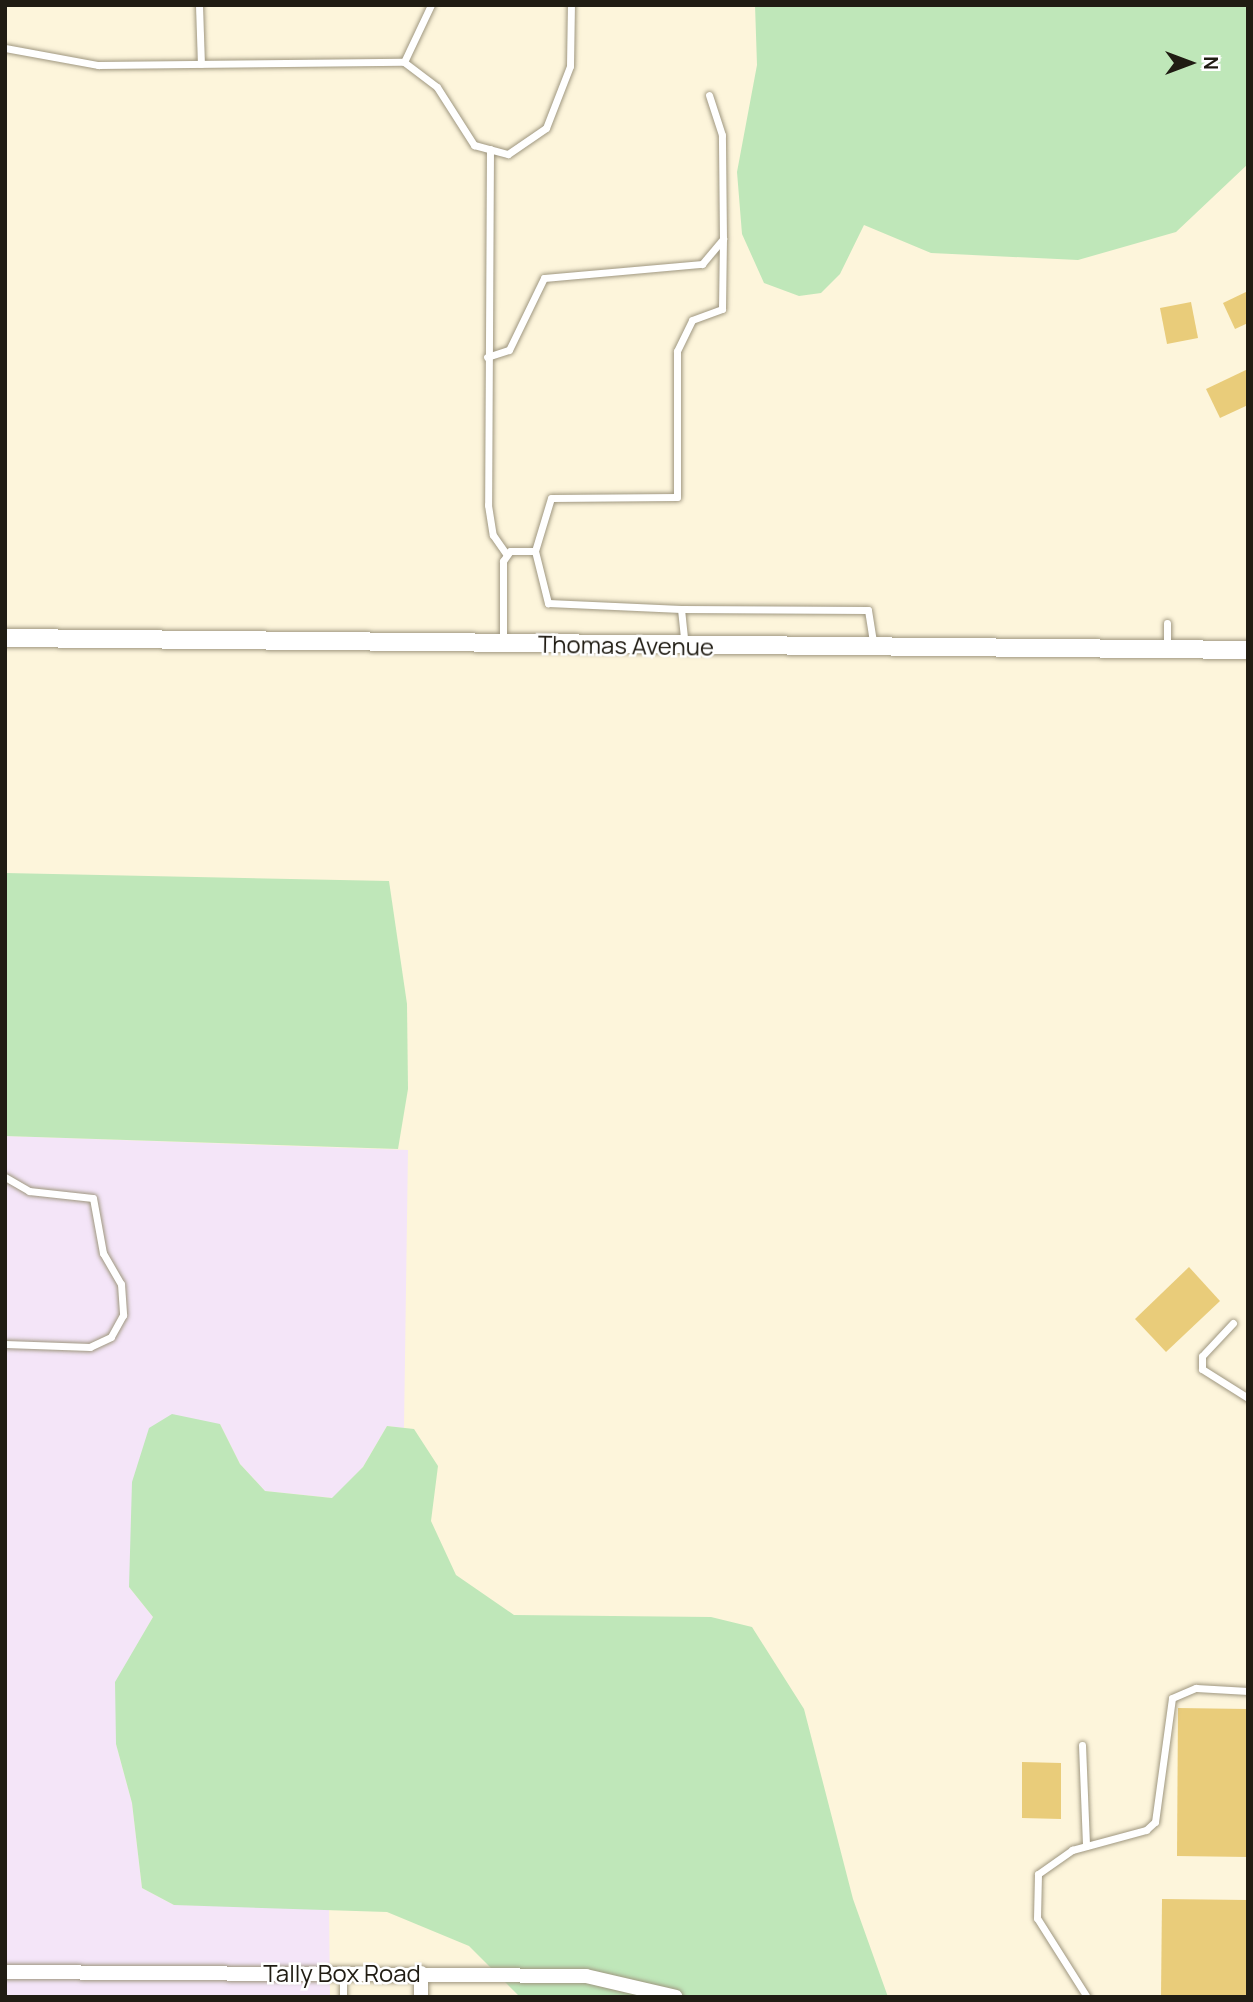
<!DOCTYPE html>
<html>
<head>
<meta charset="utf-8">
<style>
  body { margin:0 }
  #map { position:relative; width:1253px; height:2002px; overflow:hidden; background:#fdf5db; font-family:Manrope,sans-serif }
  div>[style] { position:absolute }
  .commercial>* { inset:0; background:#f4e5f8 }
  .green>* { inset:0; background:#bfe7b9 }
  .building>* { inset:0; background:#e9cc7a }
  .roads { filter:drop-shadow(0 0 2px #9f9780) drop-shadow(0 0 2px #9f9780) }
  .service>* { height:7px; margin:-3.5px; padding:0 3.5px; transform-origin:3.5px; border-radius:3.5px; background:#fff }
  .minor>* { height:14px; margin:-7px; padding:0 7px; transform-origin:7px; border-radius:7px; background:#fff }
  .tertiary>* { height:18px; margin:-9px; padding:0 9px; transform-origin:9px; border-radius:9px; background:#fff }
  span { translate:-50% -50%; white-space:nowrap; text-align:center; line-height:1.15; -webkit-text-stroke:5px #fff; paint-order:stroke }
  .street-label { font-size:24px; color:#201c13 }
  .frame { position:absolute; inset:0; border:7px solid #201c13; pointer-events:none }
  .north { position:absolute; left:1155px; top:28px; width:70px; height:70px; -webkit-text-stroke:5px #fff; paint-order:stroke; rotate:90deg; font-size:19px; font-weight:700; line-height:28px; text-align:center; color:#201c13 }
  .north::after { content:''; display:block; margin:auto; width:24px; height:32px; background:#201c13; clip-path:polygon(50% 0,100% 100%,50% 72%,0 100%) }
</style>
</head>
<body>
<div id="map">
  <div class="commercial">
    <div style="clip-path:polygon(5px 1136px,408px 1150px,404px 1428px,387px 1426px,363px 1467px,333px 1498px,265px 1491px,240px 1464px,220px 1424px,129px 1587px,153px 1617px,116px 1682px,116px 1744px,132px 1803px,142px 1888px,174px 1905px,329px 1907px,330px 1997px,5px 1997px)"></div>
  </div>
  <div class="green">
    <div style="clip-path:polygon(755px 5px,1248px 5px,1248px 164px,1176px 232px,1078px 260px,931px 253px,864px 225px,840px 274px,821px 293px,799px 296px,764px 283px,742px 234px,737px 172px,757px 65px)"></div>
    <div style="clip-path:polygon(5px 873px,389px 881px,407px 1004px,408px 1089px,398px 1149px,5px 1136px)"></div>
    <div style="clip-path:polygon(172px 1414px,220px 1424px,240px 1464px,265px 1491px,332px 1498px,363px 1467px,387px 1426px,414px 1429px,438px 1466px,431px 1521px,456px 1575px,514px 1615px,711px 1617px,752px 1627px,804px 1709px,853px 1899px,888px 1997px,520px 1997px,469px 1946px,387px 1912px,174px 1905px,142px 1888px,132px 1803px,116px 1744px,115px 1682px,153px 1617px,129px 1587px,132px 1482px,149px 1428px)"></div>
  </div>
  <div class="building">
    <div style="clip-path:polygon(1248px 291px,1248px 323px,1235px 329px,1223px 303px)"></div>
    <div style="clip-path:polygon(1191px 302px,1198px 338px,1167px 344px,1160px 308px)"></div>
    <div style="clip-path:polygon(1248px 369px,1248px 405px,1220px 418px,1206px 389px)"></div>
    <div style="clip-path:polygon(1189px 1267px,1220px 1301px,1166px 1352px,1135px 1319px)"></div>
    <div style="clip-path:polygon(1178px 1708px,1248px 1709px,1248px 1857px,1177px 1856px)"></div>
    <div style="clip-path:polygon(1022px 1762px,1061px 1763px,1061px 1819px,1022px 1818px)"></div>
    <div style="clip-path:polygon(1162px 1899px,1248px 1900px,1248px 1997px,1161px 1997px)"></div>
  </div>
  <div class="roads">
    <div class="service">
      <div style="left:199px;top:5px;width:59px;rotate:88.1deg"></div>
      <div style="left:5px;top:48px;width:95px;rotate:10.4deg"></div>
      <div style="left:98px;top:65px;width:306px;rotate:-0.6deg"></div>
      <div style="left:404px;top:62px;width:41px;rotate:37.1deg"></div>
      <div style="left:437px;top:87px;width:69px;rotate:57.5deg"></div>
      <div style="left:474px;top:145px;width:35px;rotate:15deg"></div>
      <div style="left:508px;top:154px;width:46px;rotate:-34.4deg"></div>
      <div style="left:546px;top:128px;width:66px;rotate:-68.8deg"></div>
      <div style="left:570px;top:66px;width:61px;rotate:-89.1deg"></div>
      <div style="left:404px;top:62px;width:63px;rotate:-64.7deg"></div>
      <div style="left:490px;top:149px;width:356px;rotate:90.3deg"></div>
      <div style="left:488px;top:505px;width:30px;rotate:81deg"></div>
      <div style="left:493px;top:535px;width:24px;rotate:55deg"></div>
      <div style="left:487px;top:357px;width:23px;rotate:-18deg"></div>
      <div style="left:509px;top:350px;width:80px;rotate:-64.1deg"></div>
      <div style="left:544px;top:278px;width:159px;rotate:-5.1deg"></div>
      <div style="left:702px;top:264px;width:33px;rotate:-50deg"></div>
      <div style="left:723px;top:239px;width:104px;rotate:-90.6deg"></div>
      <div style="left:722px;top:135px;width:42px;rotate:-108deg"></div>
      <div style="left:535px;top:551px;width:55px;rotate:-73.2deg"></div>
      <div style="left:551px;top:498px;width:126px;rotate:-0.5deg"></div>
      <div style="left:677px;top:497px;width:146px;rotate:-90deg"></div>
      <div style="left:677px;top:351px;width:34px;rotate:-64deg"></div>
      <div style="left:692px;top:320px;width:32px;rotate:-20deg"></div>
      <div style="left:722px;top:309px;width:70px;rotate:-89.2deg"></div>
      <div style="left:681px;top:609px;width:187px;rotate:0.3deg"></div>
      <div style="left:868px;top:610px;width:37px;rotate:81deg"></div>
      <div style="left:1167px;top:623px;width:26px;rotate:90deg"></div>
      <div style="left:503px;top:643px;width:82px;rotate:-90deg"></div>
      <div style="left:503px;top:561px;width:12px;rotate:-55deg"></div>
      <div style="left:510px;top:551px;width:25px"></div>
      <div style="left:535px;top:551px;width:54px;rotate:76deg"></div>
      <div style="left:548px;top:603px;width:133px;rotate:2.6deg"></div>
      <div style="left:681px;top:609px;width:36px;rotate:84deg"></div>
      <div style="left:5px;top:1177px;width:28px;rotate:30deg"></div>
      <div style="left:29px;top:1191px;width:64px;rotate:6.2deg"></div>
      <div style="left:93px;top:1198px;width:56px;rotate:79.7deg"></div>
      <div style="left:103px;top:1253px;width:36px;rotate:60deg"></div>
      <div style="left:121px;top:1284px;width:31px;rotate:86deg"></div>
      <div style="left:123px;top:1315px;width:25px;rotate:119deg"></div>
      <div style="left:111px;top:1337px;width:23px;rotate:155deg"></div>
      <div style="left:90px;top:1347px;width:85px;rotate:-178deg"></div>
      <div style="left:1233px;top:1323px;width:45px;rotate:133.2deg"></div>
      <div style="left:1202px;top:1356px;width:13px;rotate:90deg"></div>
      <div style="left:1202px;top:1369px;width:54px;rotate:32.2deg"></div>
      <div style="left:1082px;top:1745px;width:101px;rotate:87.7deg"></div>
      <div style="left:343px;top:1997px;width:24px;rotate:-90deg"></div>
      <div style="left:1087px;top:1997px;width:93px;rotate:-122.3deg"></div>
      <div style="left:1037px;top:1918px;width:44px;rotate:-88.7deg"></div>
      <div style="left:1038px;top:1874px;width:42px;rotate:-35.2deg"></div>
      <div style="left:1072px;top:1850px;width:77px;rotate:-15.1deg"></div>
      <div style="left:1146px;top:1830px;width:12px;rotate:-42deg"></div>
      <div style="left:1155px;top:1822px;width:125px;rotate:-82.2deg"></div>
      <div style="left:1172px;top:1698px;width:26px;rotate:-23deg"></div>
      <div style="left:1196px;top:1688px;width:52px;rotate:3.3deg"></div>
    </div>
    <div class="minor">
      <div style="left:5px;top:1972px;width:581px;rotate:0.39deg"></div>
      <div style="left:586px;top:1976px;width:92px;rotate:13.1deg"></div>
      <div style="left:421px;top:1997px;width:24px;rotate:-90deg"></div>
    </div>
    <div class="tertiary">
      <div style="left:5px;top:638px;width:1243px;rotate:0.55deg"></div>
    </div>
  </div>
  <div class="street-label">
    <span style="left:626px;top:645px;rotate:1deg">Thomas Avenue</span>
    <span style="left:342px;top:1973px">Tally Box Road</span>
  </div>
  <div class="frame"></div>
  <div class="north">N</div>
</div>
</body>
</html>
